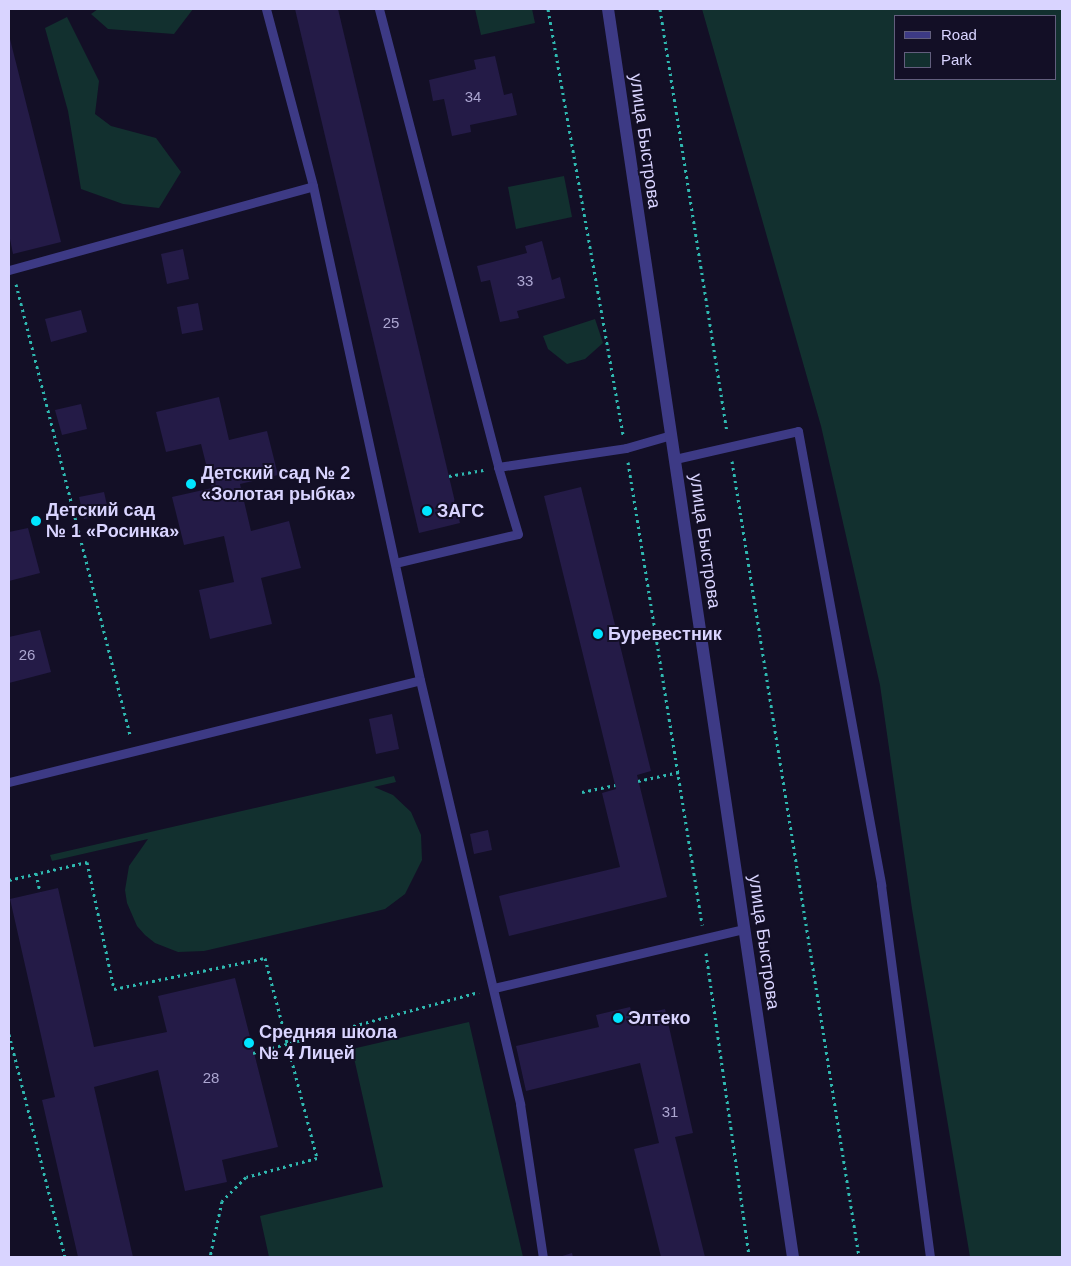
<!DOCTYPE html>
<html>
<head>
<meta charset="utf-8">
<style>
  body { margin:0 }
  #map { position:relative; width:1071px; height:1266px; overflow:hidden; background:#130f26; font-family:Arial,sans-serif }
  div>[style] { position:absolute }
  .green>* { inset:0; background:#12302f }
  .building>* { inset:0; background:#241b47 }
  .path>* { height:3px; margin-top:-1.5px; transform-origin:0; background:repeating-linear-gradient(90deg,#2fb8b0 0 2.5px,transparent 0 6.5px) }
  .service>* { height:9px; margin:-4.5px; padding:0 4.5px; transform-origin:4.5px; border-radius:4.5px; background:#3d3a85 }
  .tertiary>* { height:12px; margin:-6px; padding:0 6px; transform-origin:6px; border-radius:6px; background:#3d3a85 }
  .dots>* { width:14px; height:14px; translate:-50% -50%; box-sizing:border-box; border:2px solid #130f26; border-radius:50% }
  span { translate:-50% -50%; white-space:nowrap; text-align:center; line-height:1.15; -webkit-text-stroke:4px #130f26; paint-order:stroke }
  .number-label { font-size:15px; color:#aca6d1 }
  .number-label span { -webkit-text-stroke-width:0 }
  .street-label { font-size:18px; color:#d9d4ff }
  .poi-label { font-size:18px; color:#d9d4ff; font-weight:700 }
  .left { translate:0 -50%; text-align:left }
  .frame { position:absolute; inset:0; border:10px solid #d9d4ff; pointer-events:none }
  .legend { position:absolute; left:894px; top:15px; width:162px; height:65px; box-sizing:border-box; background:#130f26; border:1px solid #625e7d; margin:0; padding:6px 9px; list-style:none; font-size:15px; color:#d9d4ff }
  .legend li { display:flex; align-items:center; gap:10px; height:25px }
  .legend b { width:25px; border:1px solid #625e7d }
</style>
</head>
<body>
<div id="map">
  <div class="green">
    <div style="clip-path:polygon(98px 9px,193px 9px,174px 34px,108px 29px,91px 14px)"></div>
    <div style="clip-path:polygon(475px 9px,532px 9px,535px 23px,481px 35px)"></div>
    <div style="clip-path:polygon(evenodd,702px 9px,1062px 9px,1062px 1257px,970px 1257px,912px 909px,880px 685px,821px 426px,702px 9px,1055px 16px,1055px 79px,895px 79px,895px 16px,1055px 16px)"></div>
    <div style="clip-path:polygon(67px 17px,99px 81px,95px 114px,111px 126px,156px 138px,181px 172px,159px 208px,123px 204px,81px 189px,68px 111px,45px 28px)"></div>
    <div style="clip-path:polygon(564px 176px,572px 217px,516px 229px,508px 187px)"></div>
    <div style="clip-path:polygon(595px 319px,603px 343px,585px 359px,567px 364px,548px 349px,543px 336px)"></div>
    <div style="clip-path:polygon(394px 776px,396px 782px,374px 787px,393px 795px,411px 812px,421px 835px,422px 860px,405px 894px,385px 909px,373px 912px,204px 951px,178px 952px,155px 943px,145px 935px,137px 926px,127px 903px,125px 890px,129px 866px,148px 839px,52px 861px,50px 855px)"></div>
    <div style="clip-path:polygon(469px 1022px,523px 1257px,269px 1257px,260px 1216px,383px 1187px,352px 1049px)"></div>
  </div>
  <div class="building">
    <div style="clip-path:polygon(295px 9px,338px 9px,460px 523px,419px 533px)"></div>
    <div style="clip-path:polygon(9px 35px,61px 242px,13px 254px,9px 234px)"></div>
    <div style="clip-path:polygon(495px 56px,504px 95px,512px 93px,517px 115px,470px 125px,471px 132px,452px 136px,444px 99px,433px 101px,429px 80px,476px 69px,474px 60px)"></div>
    <div style="clip-path:polygon(542px 241px,552px 280px,560px 277px,565px 298px,517px 311px,519px 318px,500px 322px,490px 280px,481px 282px,477px 266px,527px 253px,525px 246px)"></div>
    <div style="clip-path:polygon(183px 249px,189px 279px,167px 284px,161px 254px)"></div>
    <div style="clip-path:polygon(198px 303px,203px 330px,182px 334px,177px 307px)"></div>
    <div style="clip-path:polygon(81px 310px,87px 332px,51px 342px,45px 319px)"></div>
    <div style="clip-path:polygon(219px 397px,229px 440px,267px 431px,278px 475px,240px 484px,251px 531px,289px 521px,301px 568px,261px 578px,272px 624px,210px 639px,199px 590px,234px 582px,224px 536px,184px 545px,172px 497px,212px 488px,201px 444px,166px 452px,156px 412px)"></div>
    <div style="clip-path:polygon(81px 404px,87px 429px,62px 435px,55px 410px)"></div>
    <div style="clip-path:polygon(581px 487px,651px 771px,637px 775px,667px 897px,509px 936px,499px 896px,620px 867px,602px 793px,616px 789px,544px 496px)"></div>
    <div style="clip-path:polygon(104px 492px,109px 514px,84px 519px,79px 497px)"></div>
    <div style="clip-path:polygon(28px 528px,40px 573px,9px 581px,9px 532px)"></div>
    <div style="clip-path:polygon(40px 630px,51px 672px,9px 683px,9px 637px)"></div>
    <div style="clip-path:polygon(392px 714px,399px 749px,376px 754px,369px 719px)"></div>
    <div style="clip-path:polygon(488px 830px,492px 850px,474px 854px,470px 834px)"></div>
    <div style="clip-path:polygon(58px 888px,94px 1047px,167px 1032px,158px 996px,235px 978px,278px 1147px,222px 1160px,227px 1182px,185px 1191px,158px 1070px,94px 1087px,133px 1257px,78px 1257px,42px 1100px,55px 1097px,10px 899px)"></div>
    <div style="clip-path:polygon(630px 1007px,633px 1017px,665px 1009px,693px 1133px,675px 1137px,705px 1257px,661px 1257px,634px 1149px,659px 1143px,640px 1063px,526px 1091px,516px 1046px,599px 1027px,596px 1015px)"></div>
    <div style="clip-path:polygon(572px 1253px,573px 1257px,559px 1257px)"></div>
  </div>
  <div class="path">
    <div style="left:548px;top:9px;width:432px;rotate:80deg"></div>
    <div style="left:660px;top:9px;width:428px;rotate:81deg"></div>
    <div style="left:16px;top:284px;width:466px;rotate:75.8deg"></div>
    <div style="left:732px;top:461px;width:806px;rotate:80.93deg"></div>
    <div style="left:628px;top:462px;width:469px;rotate:80.9deg"></div>
    <div style="left:449px;top:476px;width:35px;rotate:-10deg"></div>
    <div style="left:638px;top:781px;width:42px;rotate:-12.4deg"></div>
    <div style="left:582px;top:792px;width:34px;rotate:-12deg"></div>
    <div style="left:36px;top:873px;width:19px;rotate:78deg"></div>
    <div style="left:9px;top:880px;width:80px;rotate:-13deg"></div>
    <div style="left:87px;top:862px;width:130px;rotate:78deg"></div>
    <div style="left:114px;top:989px;width:154px;rotate:-11.6deg"></div>
    <div style="left:265px;top:958px;width:207px;rotate:75.4deg"></div>
    <div style="left:317px;top:1158px;width:73px;rotate:165deg"></div>
    <div style="left:246px;top:1177px;width:34px;rotate:135deg"></div>
    <div style="left:222px;top:1201px;width:57px;rotate:102.1deg"></div>
    <div style="left:706px;top:953px;width:307px;rotate:81.9deg"></div>
    <div style="left:9px;top:1034px;width:230px;rotate:75.9deg"></div>
    <div style="left:253px;top:1053px;width:234px;rotate:-15.1deg"></div>
  </div>
  <div class="service">
    <div style="left:266px;top:9px;width:183px;rotate:75.1deg"></div>
    <div style="left:313px;top:186px;width:505px;rotate:77.78deg"></div>
    <div style="left:420px;top:680px;width:436px;rotate:76.7deg"></div>
    <div style="left:520px;top:1104px;width:155px;rotate:81.5deg"></div>
    <div style="left:379px;top:9px;width:473px;rotate:75.4deg"></div>
    <div style="left:9px;top:270px;width:315px;rotate:-15.4deg"></div>
    <div style="left:675px;top:459px;width:126px;rotate:-12.8deg"></div>
    <div style="left:798px;top:431px;width:462px;rotate:79.6deg"></div>
    <div style="left:881px;top:885px;width:375px;rotate:82.5deg"></div>
    <div style="left:395px;top:563px;width:126px;rotate:-13.3deg"></div>
    <div style="left:518px;top:534px;width:70px;rotate:-106.6deg"></div>
    <div style="left:498px;top:467px;width:129px;rotate:-8.4deg"></div>
    <div style="left:626px;top:448px;width:47px;rotate:-16.1deg"></div>
    <div style="left:9px;top:782px;width:423px;rotate:-13.9deg"></div>
    <div style="left:494px;top:988px;width:257px;rotate:-13.3deg"></div>
  </div>
  <div class="tertiary">
    <div style="left:608px;top:9px;width:1262px;rotate:81.57deg"></div>
  </div>
  <div class="dots">
    <div style="left:191px;top:484px;background:#00e5ff"></div>
    <div style="left:427px;top:511px;background:#00e5ff"></div>
    <div style="left:36px;top:521px;background:#00e5ff"></div>
    <div style="left:598px;top:634px;background:#00e5ff"></div>
    <div style="left:618px;top:1018px;background:#00e5ff"></div>
    <div style="left:249px;top:1043px;background:#00e5ff"></div>
  </div>
  <div class="number-label">
    <span style="left:473px;top:97px">34</span>
    <span style="left:525px;top:281px">33</span>
    <span style="left:391px;top:323px">25</span>
    <span style="left:27px;top:655px">26</span>
    <span style="left:211px;top:1078px">28</span>
    <span style="left:670px;top:1112px">31</span>
  </div>
  <div class="street-label">
    <span style="left:645px;top:141px;rotate:82deg">улица Быстрова</span>
    <span style="left:705px;top:541px;rotate:82deg">улица Быстрова</span>
    <span style="left:764px;top:942px;rotate:82deg">улица Быстрова</span>
  </div>
  <div class="poi-label">
    <span class="left" style="left:201px;top:484px">Детский сад № 2<br>«Золотая рыбка»</span>
    <span class="left" style="left:46px;top:521px">Детский сад<br>№ 1 «Росинка»</span>
    <span class="left" style="left:437px;top:511px">ЗАГС</span>
    <span class="left" style="left:608px;top:634px">Буревестник</span>
    <span class="left" style="left:628px;top:1018px">Элтеко</span>
    <span class="left" style="left:259px;top:1043px">Средняя школа<br>№ 4 Лицей</span>
  </div>
  <div class="frame"></div>
  <ul class="legend">
  <li><b style="height:6px;background:#3d3a85"></b>Road</li>
  <li><b style="height:14px;background:#12302f"></b>Park</li>
  </ul>
</div>
</body>
</html>
